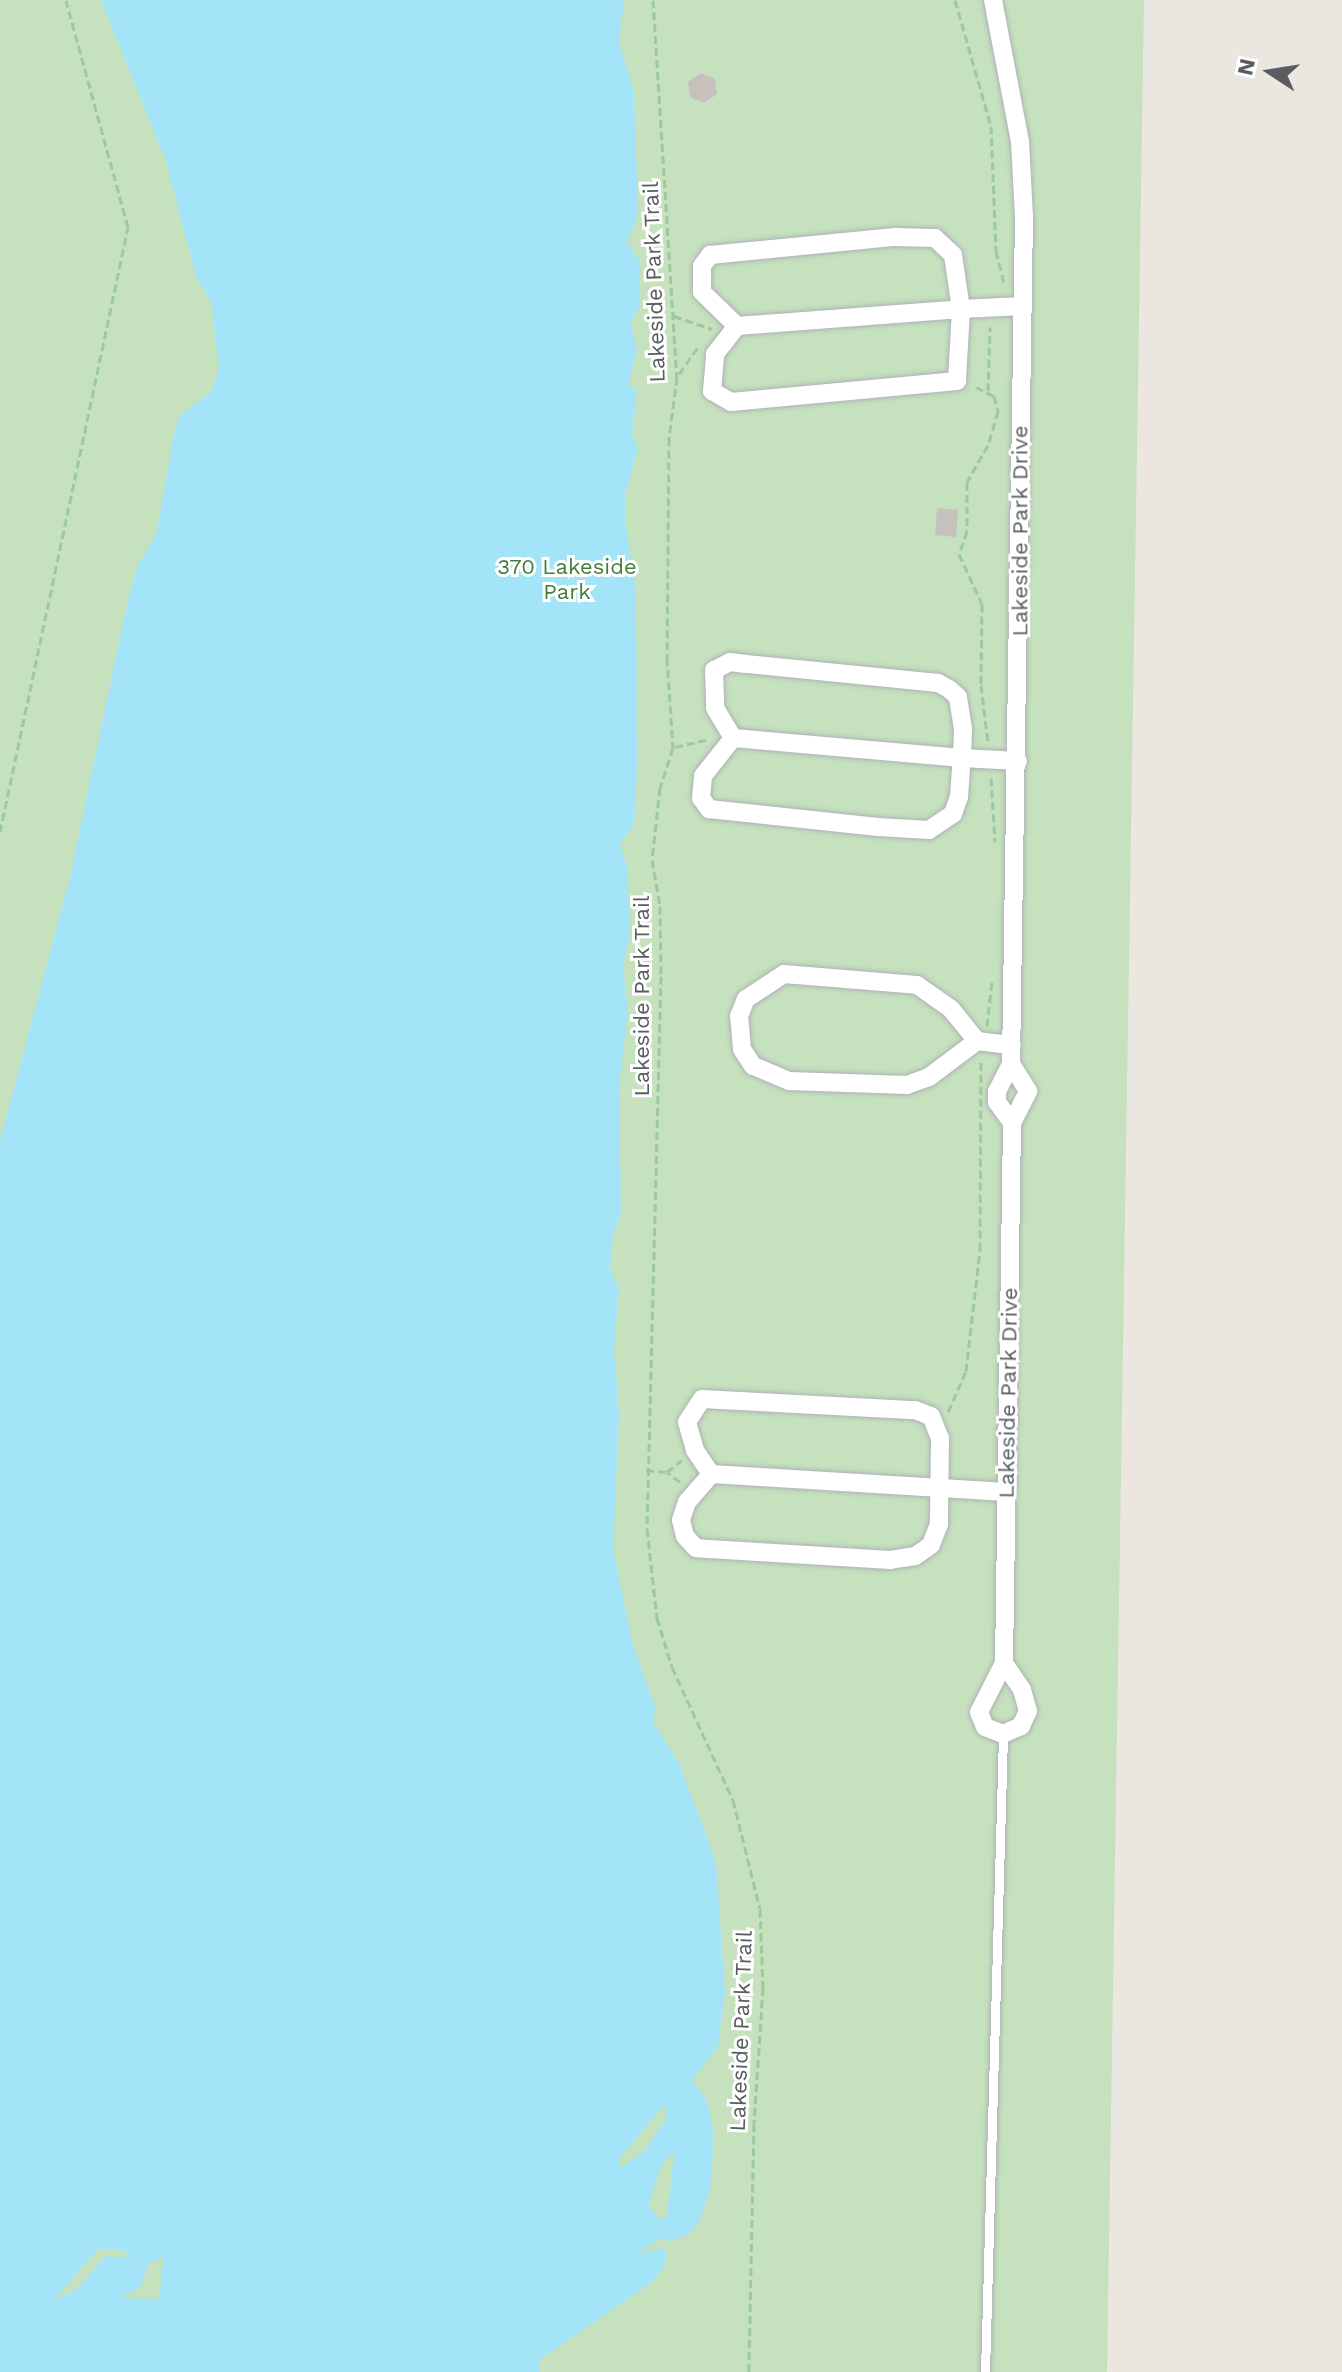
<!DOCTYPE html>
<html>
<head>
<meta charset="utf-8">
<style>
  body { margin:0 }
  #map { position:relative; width:1342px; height:2372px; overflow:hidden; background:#ebe6e0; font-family:"Work Sans",sans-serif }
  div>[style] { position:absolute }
  .green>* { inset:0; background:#c5e1be }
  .water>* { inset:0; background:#a3e4f8 }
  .building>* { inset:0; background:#c6c1bd }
  .path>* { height:3px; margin-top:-1.5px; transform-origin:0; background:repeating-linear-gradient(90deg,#9cc99f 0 8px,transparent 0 12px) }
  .roads { filter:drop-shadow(0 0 2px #aeb2b5) drop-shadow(0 0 2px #aeb2b5) }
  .service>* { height:9px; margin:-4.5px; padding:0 4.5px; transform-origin:4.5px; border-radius:4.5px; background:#fff }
  .minor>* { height:18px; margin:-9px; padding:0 9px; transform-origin:9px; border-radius:9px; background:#fff }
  span { translate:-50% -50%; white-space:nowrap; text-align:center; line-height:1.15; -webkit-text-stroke:6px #fff; paint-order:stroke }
  .street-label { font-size:22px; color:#595d60 }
  .park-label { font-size:22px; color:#447e3a }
  .north { position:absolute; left:1230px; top:32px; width:80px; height:80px; -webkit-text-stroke:6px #fff; paint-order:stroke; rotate:282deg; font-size:22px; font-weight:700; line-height:32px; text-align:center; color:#595d60 }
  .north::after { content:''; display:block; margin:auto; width:28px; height:36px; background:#595d60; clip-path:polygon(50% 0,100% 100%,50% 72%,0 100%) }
</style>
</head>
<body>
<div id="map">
  <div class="green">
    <div style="clip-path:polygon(0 0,1144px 0,1107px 2372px,0 2372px)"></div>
  </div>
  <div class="water">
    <div style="clip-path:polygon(evenodd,101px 0,624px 0,619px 41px,634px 92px,638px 215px,626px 242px,640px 261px,639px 306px,631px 323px,637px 348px,628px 386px,637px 390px,632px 434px,638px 449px,626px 491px,625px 521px,636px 593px,637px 763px,634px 825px,620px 844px,627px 867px,630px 933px,623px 968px,628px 1010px,619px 1088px,621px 1215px,612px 1237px,610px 1270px,619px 1288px,614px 1349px,619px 1415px,613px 1549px,632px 1642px,655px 1706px,653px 1722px,679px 1763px,716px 1862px,725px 1991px,718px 2047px,692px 2080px,707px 2101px,714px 2136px,710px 2190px,699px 2222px,687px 2235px,668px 2241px,660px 2238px,636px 2254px,665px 2248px,666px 2264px,651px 2283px,539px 2360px,539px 2372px,0 2372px,0 1141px,69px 881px,128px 600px,138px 564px,156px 535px,174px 434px,180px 416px,212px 391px,219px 367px,211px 302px,196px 277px,166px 161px,101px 0,665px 2104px,665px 2120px,645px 2150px,622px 2167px,618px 2160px,665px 2104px,101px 0,674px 2153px,667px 2215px,661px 2220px,648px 2206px,662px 2163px,674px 2153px,101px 0,98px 2249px,122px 2249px,132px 2258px,105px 2256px,77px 2289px,53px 2301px,98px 2249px,101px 0,164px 2256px,159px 2299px,120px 2298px,141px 2287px,148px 2264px,164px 2256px)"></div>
  </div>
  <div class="building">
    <div style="clip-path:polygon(701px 73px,715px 79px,717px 94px,704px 103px,690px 97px,688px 82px)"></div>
    <div style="clip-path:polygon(937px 508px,958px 510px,956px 537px,935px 535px)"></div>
  </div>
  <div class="path">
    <div style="left:653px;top:0;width:378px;rotate:86.4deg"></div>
    <div style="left:677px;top:377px;width:62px;rotate:97.5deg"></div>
    <div style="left:669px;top:438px;width:220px;rotate:90.5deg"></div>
    <div style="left:667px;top:658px;width:90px;rotate:86.2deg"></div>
    <div style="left:673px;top:748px;width:42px;rotate:108deg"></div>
    <div style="left:660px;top:788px;width:72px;rotate:96.3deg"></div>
    <div style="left:652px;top:860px;width:47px;rotate:80.1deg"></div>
    <div style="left:660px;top:906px;width:70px;rotate:89.2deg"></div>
    <div style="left:661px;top:976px;width:553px;rotate:91.45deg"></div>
    <div style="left:647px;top:1529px;width:90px;rotate:83.6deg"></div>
    <div style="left:657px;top:1618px;width:51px;rotate:73deg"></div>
    <div style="left:672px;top:1667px;width:146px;rotate:65.4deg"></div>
    <div style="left:733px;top:1800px;width:112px;rotate:76.1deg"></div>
    <div style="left:760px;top:1909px;width:79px;rotate:87.8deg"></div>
    <div style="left:763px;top:1988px;width:136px;rotate:93.8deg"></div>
    <div style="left:754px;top:2124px;width:248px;rotate:91.2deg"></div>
    <div style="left:955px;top:0;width:131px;rotate:74.1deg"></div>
    <div style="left:991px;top:126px;width:125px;rotate:87.7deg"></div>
    <div style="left:996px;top:251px;width:32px;rotate:76deg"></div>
    <div style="left:674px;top:316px;width:40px;rotate:18.9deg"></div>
    <div style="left:679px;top:374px;width:32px;rotate:-55deg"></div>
    <div style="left:976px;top:387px;width:20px;rotate:27deg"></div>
    <div style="left:994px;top:396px;width:16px;rotate:75deg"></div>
    <div style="left:998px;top:411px;width:35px;rotate:106deg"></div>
    <div style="left:988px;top:445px;width:43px;rotate:119.6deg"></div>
    <div style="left:967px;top:482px;width:49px;rotate:90deg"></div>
    <div style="left:967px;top:531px;width:24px;rotate:109deg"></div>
    <div style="left:959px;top:554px;width:55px;rotate:65.3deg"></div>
    <div style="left:982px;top:604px;width:81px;rotate:90.7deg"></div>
    <div style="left:981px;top:685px;width:58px;rotate:83.1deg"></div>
    <div style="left:988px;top:391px;width:64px;rotate:-88.2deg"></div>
    <div style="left:675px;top:747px;width:35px;rotate:-13deg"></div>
    <div style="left:991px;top:778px;width:64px;rotate:86.4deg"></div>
    <div style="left:0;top:832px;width:618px;rotate:-78.05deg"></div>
    <div style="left:128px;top:227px;width:235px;rotate:-105.3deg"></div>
    <div style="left:987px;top:1026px;width:44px;rotate:-83.5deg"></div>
    <div style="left:948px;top:1412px;width:45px;rotate:-66.3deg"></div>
    <div style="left:966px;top:1371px;width:122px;rotate:-83.4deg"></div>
    <div style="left:980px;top:1250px;width:189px;rotate:-89.7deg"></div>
    <div style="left:646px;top:1470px;width:20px;rotate:6deg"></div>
    <div style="left:680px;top:1482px;width:16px;rotate:-142deg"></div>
    <div style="left:667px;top:1472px;width:19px;rotate:-39deg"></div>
  </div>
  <div class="roads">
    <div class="service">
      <div style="left:985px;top:2372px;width:638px;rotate:-88.38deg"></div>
    </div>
    <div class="minor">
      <div style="left:993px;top:0;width:144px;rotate:79.2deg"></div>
      <div style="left:1020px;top:141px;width:76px;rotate:87deg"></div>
      <div style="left:1024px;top:217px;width:847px;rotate:90.88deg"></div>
      <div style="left:1011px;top:1064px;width:30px;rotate:117deg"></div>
      <div style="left:997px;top:1091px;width:11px;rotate:90deg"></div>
      <div style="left:997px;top:1102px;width:26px;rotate:54deg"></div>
      <div style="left:1012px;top:1123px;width:36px;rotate:-63deg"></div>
      <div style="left:1028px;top:1091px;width:32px;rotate:-122deg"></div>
      <div style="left:737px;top:326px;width:49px;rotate:-135.8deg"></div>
      <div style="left:702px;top:292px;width:26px;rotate:-90deg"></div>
      <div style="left:702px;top:266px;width:14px;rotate:-54deg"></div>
      <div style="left:710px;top:255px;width:186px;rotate:-5.6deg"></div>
      <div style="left:895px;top:237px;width:40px;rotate:1.4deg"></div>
      <div style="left:935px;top:238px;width:25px;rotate:43deg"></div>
      <div style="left:953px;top:255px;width:55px;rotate:81.6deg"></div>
      <div style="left:961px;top:309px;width:72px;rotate:93.2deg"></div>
      <div style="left:957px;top:381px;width:227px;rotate:174.7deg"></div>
      <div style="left:731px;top:402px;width:22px;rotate:-150deg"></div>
      <div style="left:712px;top:391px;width:37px;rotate:-85deg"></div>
      <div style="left:715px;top:354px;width:36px;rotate:-52deg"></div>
      <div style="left:737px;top:326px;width:225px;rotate:-4.3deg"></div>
      <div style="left:961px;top:309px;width:61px;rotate:-2.8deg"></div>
      <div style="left:733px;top:738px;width:48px;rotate:128.3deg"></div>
      <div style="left:703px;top:776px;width:22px;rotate:95deg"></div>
      <div style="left:701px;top:798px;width:14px;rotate:54deg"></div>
      <div style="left:709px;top:809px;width:170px;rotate:6.1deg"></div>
      <div style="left:878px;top:827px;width:51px;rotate:3.4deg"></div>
      <div style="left:929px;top:830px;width:29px;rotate:-34deg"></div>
      <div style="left:953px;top:814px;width:18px;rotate:-71deg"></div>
      <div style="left:959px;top:797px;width:39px;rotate:-86deg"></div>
      <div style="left:962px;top:758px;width:29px;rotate:-88deg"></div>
      <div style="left:963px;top:729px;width:32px;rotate:-99deg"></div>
      <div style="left:958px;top:697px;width:12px;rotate:-138deg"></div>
      <div style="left:949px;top:689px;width:13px;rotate:-151deg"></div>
      <div style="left:938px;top:683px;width:193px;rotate:-174.3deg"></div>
      <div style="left:746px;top:664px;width:16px;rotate:-173deg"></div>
      <div style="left:730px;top:662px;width:18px;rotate:153deg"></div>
      <div style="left:714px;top:670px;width:38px;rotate:88deg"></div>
      <div style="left:715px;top:708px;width:35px;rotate:59deg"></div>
      <div style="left:733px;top:738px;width:230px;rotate:5deg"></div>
      <div style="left:962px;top:758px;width:56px;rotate:3.1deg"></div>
      <div style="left:977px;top:1041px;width:60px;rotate:143.1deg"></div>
      <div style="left:929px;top:1077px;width:23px;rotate:160deg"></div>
      <div style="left:907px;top:1085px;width:118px;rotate:-178.1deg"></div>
      <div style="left:789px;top:1081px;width:39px;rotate:-157deg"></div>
      <div style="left:753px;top:1066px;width:20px;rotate:-123deg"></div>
      <div style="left:742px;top:1049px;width:33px;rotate:-95deg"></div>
      <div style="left:739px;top:1016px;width:18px;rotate:-68deg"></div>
      <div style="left:746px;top:999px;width:45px;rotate:-33.3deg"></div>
      <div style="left:784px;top:974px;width:133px;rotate:4.7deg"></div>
      <div style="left:917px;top:985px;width:42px;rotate:35.2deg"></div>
      <div style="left:951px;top:1009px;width:41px;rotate:50.9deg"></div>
      <div style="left:977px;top:1041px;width:35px;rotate:7deg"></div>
      <div style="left:702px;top:1399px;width:213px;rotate:3deg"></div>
      <div style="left:915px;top:1410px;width:17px;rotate:21deg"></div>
      <div style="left:931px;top:1416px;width:24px;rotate:68deg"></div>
      <div style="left:940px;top:1438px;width:86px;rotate:90.7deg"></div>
      <div style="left:939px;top:1524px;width:22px;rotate:111deg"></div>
      <div style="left:931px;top:1545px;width:19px;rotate:145deg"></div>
      <div style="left:915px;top:1556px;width:25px;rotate:171deg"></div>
      <div style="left:890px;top:1560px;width:194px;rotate:-176.5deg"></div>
      <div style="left:696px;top:1548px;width:16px;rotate:-133deg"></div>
      <div style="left:685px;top:1536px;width:16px;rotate:-104deg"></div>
      <div style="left:681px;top:1520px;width:19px;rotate:-72deg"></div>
      <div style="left:687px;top:1502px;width:37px;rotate:-49deg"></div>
      <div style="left:711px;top:1474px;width:29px;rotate:-124deg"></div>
      <div style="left:695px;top:1450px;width:29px;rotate:-106deg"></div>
      <div style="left:687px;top:1422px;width:27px;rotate:-57deg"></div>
      <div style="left:711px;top:1474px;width:296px;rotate:3.5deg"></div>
      <div style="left:1004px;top:1663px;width:32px;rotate:56deg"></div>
      <div style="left:1022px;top:1690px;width:22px;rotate:74deg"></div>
      <div style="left:1028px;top:1711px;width:17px;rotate:115deg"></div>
      <div style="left:1021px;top:1726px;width:20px;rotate:156deg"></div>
      <div style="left:1003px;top:1734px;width:19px;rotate:-159deg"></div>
      <div style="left:985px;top:1727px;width:16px;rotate:-112deg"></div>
      <div style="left:979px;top:1712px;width:55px;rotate:-63deg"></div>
      <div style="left:1004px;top:1663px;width:540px;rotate:-89.15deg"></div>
    </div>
  </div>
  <div class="street-label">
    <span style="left:654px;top:282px;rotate:-92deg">Lakeside Park Trail</span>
    <span style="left:1020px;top:531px;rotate:-90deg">Lakeside Park Drive</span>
    <span style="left:642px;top:996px;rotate:-90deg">Lakeside Park Trail</span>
    <span style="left:1008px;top:1393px;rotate:-89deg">Lakeside Park Drive</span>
    <span style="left:741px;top:2031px;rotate:-88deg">Lakeside Park Trail</span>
  </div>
  <div class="park-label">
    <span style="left:567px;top:579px">370 Lakeside<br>Park</span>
  </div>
  <div class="north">N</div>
</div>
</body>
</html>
